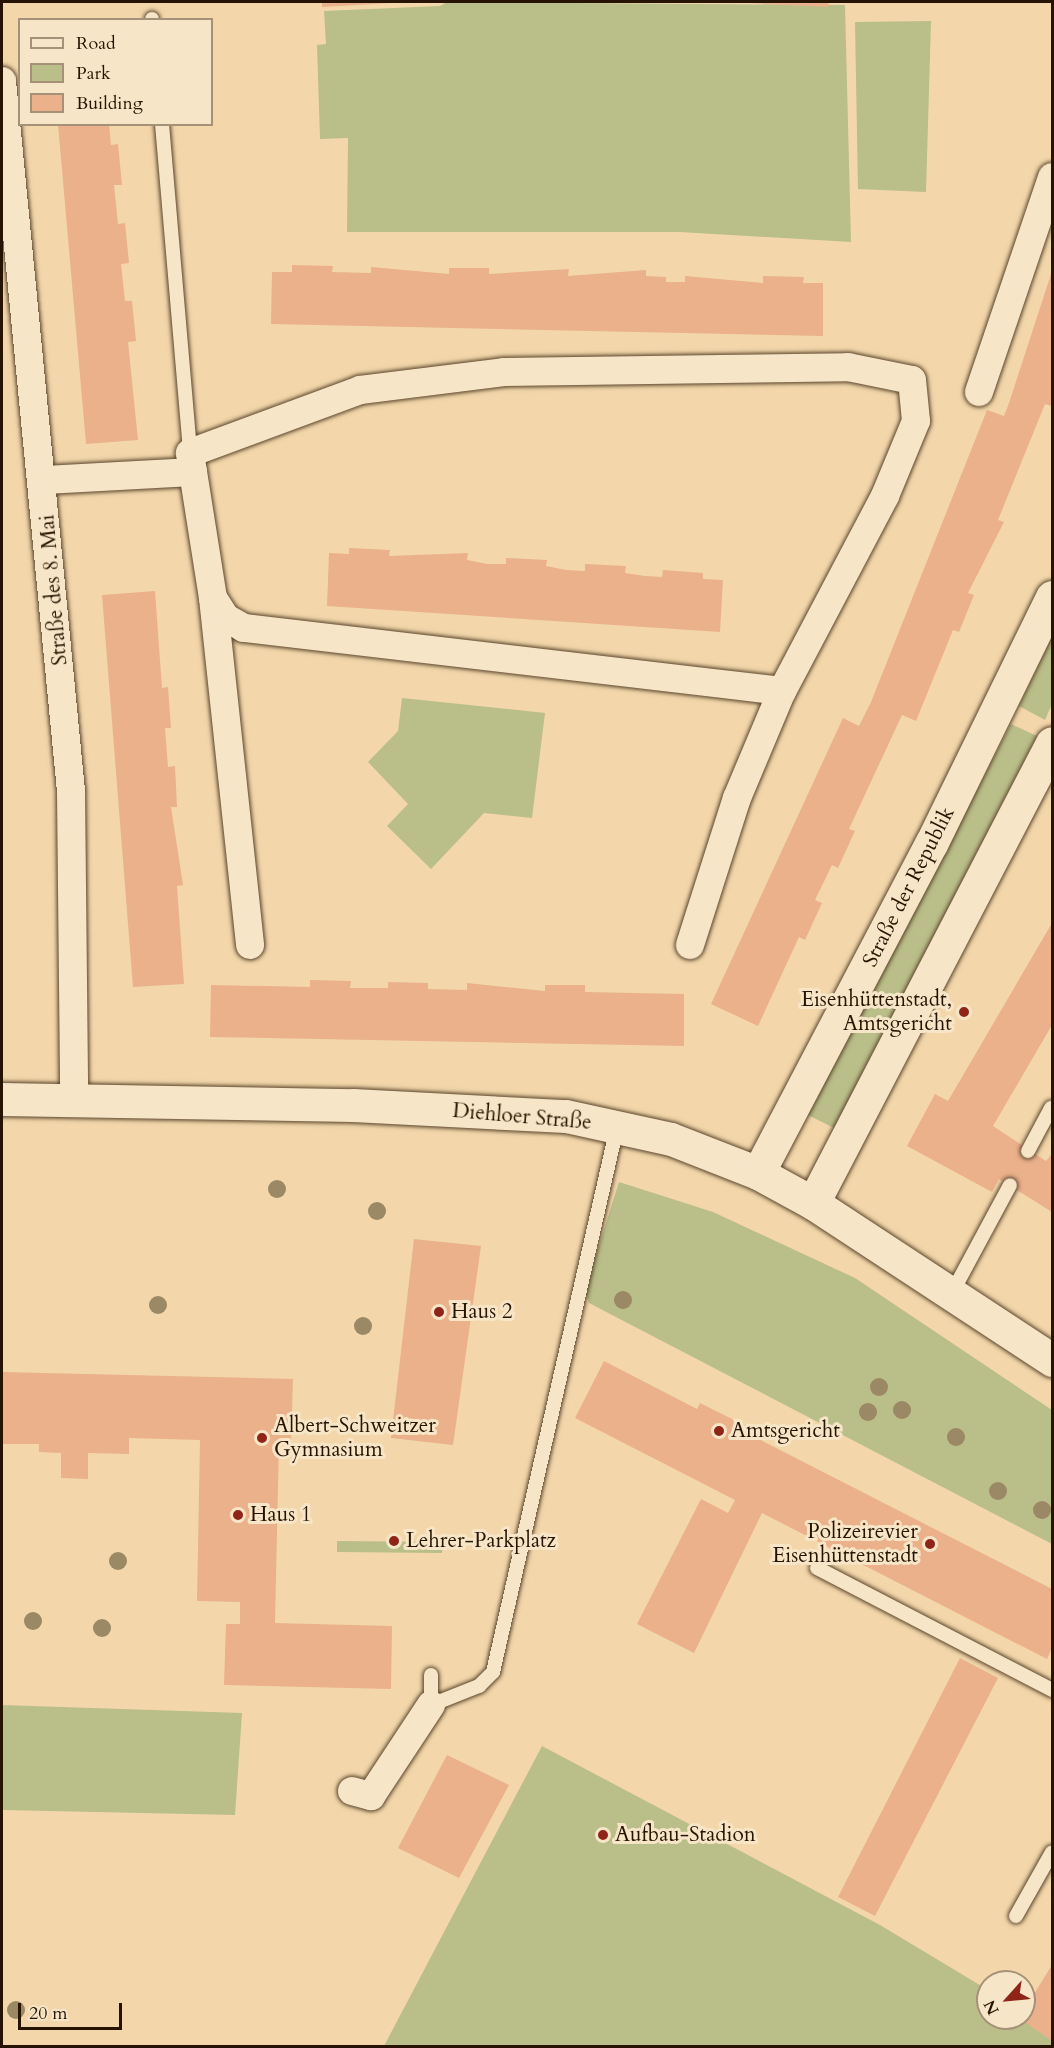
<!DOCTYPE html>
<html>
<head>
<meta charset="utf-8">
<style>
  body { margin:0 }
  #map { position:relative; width:1054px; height:2048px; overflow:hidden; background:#f3d7ab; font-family:Cardo,serif }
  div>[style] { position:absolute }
  .green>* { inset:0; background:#babe89 }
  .building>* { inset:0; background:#eab18b }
  .roads { filter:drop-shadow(0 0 2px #5a452b) drop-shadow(0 0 2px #5a452b) }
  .service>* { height:14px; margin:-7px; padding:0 7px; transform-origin:7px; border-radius:7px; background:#f7e5c8 }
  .minor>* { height:28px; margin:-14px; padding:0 14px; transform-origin:14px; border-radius:14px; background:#f7e5c8 }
  .tertiary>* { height:33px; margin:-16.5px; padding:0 16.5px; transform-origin:16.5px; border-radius:16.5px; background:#f7e5c8 }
  .trees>* { width:18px; height:18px; margin:-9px; border-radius:50%; background:#9b8864 }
  .dots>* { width:16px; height:16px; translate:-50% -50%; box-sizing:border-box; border:3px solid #f7e5c8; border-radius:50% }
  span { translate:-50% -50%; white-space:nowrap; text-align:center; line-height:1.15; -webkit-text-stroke:6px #f7e5c8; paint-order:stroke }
  .street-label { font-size:21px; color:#271400 }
  .poi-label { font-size:21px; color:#271400 }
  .right { translate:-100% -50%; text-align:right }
  .left { translate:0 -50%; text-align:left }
  .frame { position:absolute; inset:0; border:3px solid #271400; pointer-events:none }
  .legend { position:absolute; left:18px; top:18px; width:195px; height:108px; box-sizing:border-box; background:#f7e5c8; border:2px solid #a49178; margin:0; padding:8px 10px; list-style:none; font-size:18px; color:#271400 }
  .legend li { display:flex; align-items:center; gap:12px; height:30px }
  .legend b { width:30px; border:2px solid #a49178 }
  .north { position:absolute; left:976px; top:1970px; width:60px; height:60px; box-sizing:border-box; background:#f7e5c8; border:2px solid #a49178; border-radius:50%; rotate:243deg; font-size:16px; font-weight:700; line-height:24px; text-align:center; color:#271400 }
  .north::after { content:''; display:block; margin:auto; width:21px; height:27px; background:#8f2418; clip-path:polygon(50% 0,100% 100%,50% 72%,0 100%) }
  .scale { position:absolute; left:18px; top:2003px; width:104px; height:27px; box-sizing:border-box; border:3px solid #271400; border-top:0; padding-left:8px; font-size:18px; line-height:21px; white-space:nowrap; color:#271400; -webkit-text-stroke:4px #f7e5c8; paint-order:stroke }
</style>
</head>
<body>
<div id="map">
  <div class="green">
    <div style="clip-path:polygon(447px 2px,845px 5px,851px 242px,680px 232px,347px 232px,348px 138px,320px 139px,317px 45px,326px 44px,324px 11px,440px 6px)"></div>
    <div style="clip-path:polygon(931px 21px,926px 192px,858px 189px,855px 22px)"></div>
    <div style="clip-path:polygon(1052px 637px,1052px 704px,1045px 720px,1019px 706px)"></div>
    <div style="clip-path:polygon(402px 698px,545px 713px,532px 818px,484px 813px,431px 869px,387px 826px,408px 804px,368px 762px,398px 731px)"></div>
    <div style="clip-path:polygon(1011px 724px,1037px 736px,834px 1128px,808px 1115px)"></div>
    <div style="clip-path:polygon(619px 1182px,713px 1212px,855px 1278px,1052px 1410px,1052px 1544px,589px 1303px,585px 1290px)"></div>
    <div style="clip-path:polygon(337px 1541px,443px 1542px,442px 1553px,337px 1552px)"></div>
    <div style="clip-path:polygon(2px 1705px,242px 1713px,235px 1815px,2px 1810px)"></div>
    <div style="clip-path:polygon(542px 1746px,880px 1925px,988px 1990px,988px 2018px,1024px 2018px,1024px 2012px,1052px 2033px,1052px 2046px,384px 2046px)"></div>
  </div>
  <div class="building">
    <div style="clip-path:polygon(322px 2px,392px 2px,392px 3px,322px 7px)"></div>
    <div style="clip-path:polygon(730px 2px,829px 2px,828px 7px)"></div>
    <div style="clip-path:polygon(58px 124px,109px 124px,111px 145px,118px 144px,122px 185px,114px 185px,118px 224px,125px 223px,129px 263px,121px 264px,125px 301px,132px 301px,136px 341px,128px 342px,138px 440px,86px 444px)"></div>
    <div style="clip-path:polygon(292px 265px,333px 266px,332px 272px,371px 273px,371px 267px,449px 274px,449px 268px,489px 268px,489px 274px,569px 269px,568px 276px,646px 270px,646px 276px,666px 277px,666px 282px,685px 282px,685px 276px,763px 283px,763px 276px,804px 277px,803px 283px,823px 283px,823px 336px,271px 324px,272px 272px,292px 272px)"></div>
    <div style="clip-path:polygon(1052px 271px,1052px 406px,1045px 404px,998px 520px,1004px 522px,968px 593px,974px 595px,959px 632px,953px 630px,916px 721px,902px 715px,849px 829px,855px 831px,838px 868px,832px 865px,815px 900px,822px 903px,805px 940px,799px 937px,758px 1026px,711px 1004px,843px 718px,859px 726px,871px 702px,987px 410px,1004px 416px,1009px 403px)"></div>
    <div style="clip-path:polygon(349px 548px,390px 550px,389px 556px,468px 553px,467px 560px,487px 564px,506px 564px,506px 558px,547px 560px,546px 566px,566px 570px,585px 571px,585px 564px,626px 566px,625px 573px,645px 576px,662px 577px,663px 570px,703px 573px,703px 579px,723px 580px,720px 632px,327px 606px,329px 553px,349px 554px)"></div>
    <div style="clip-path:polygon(155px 591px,162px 688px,168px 687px,171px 728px,165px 728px,168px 767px,175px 766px,177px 807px,171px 807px,183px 885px,177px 886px,184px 984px,133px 987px,102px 595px)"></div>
    <div style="clip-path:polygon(1052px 923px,1052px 1025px,993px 1126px,1046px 1161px,1052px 1154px,1052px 1212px,999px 1179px,992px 1192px,907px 1146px,935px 1094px,948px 1101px)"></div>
    <div style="clip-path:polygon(310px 980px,351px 981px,350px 988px,388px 988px,388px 982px,428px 983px,428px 989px,467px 990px,467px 983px,545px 991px,545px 985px,585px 985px,585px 992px,684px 994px,684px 1046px,210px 1037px,211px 985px,310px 987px)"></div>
    <div style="clip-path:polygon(414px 1239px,481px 1246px,453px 1445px,391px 1438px)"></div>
    <div style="clip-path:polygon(604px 1361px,697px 1409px,700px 1403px,748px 1427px,745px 1432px,1052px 1589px,1052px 1648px,1047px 1659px,762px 1513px,694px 1653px,637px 1624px,701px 1499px,728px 1513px,735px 1500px,575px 1418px)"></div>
    <div style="clip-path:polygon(2px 1372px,293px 1379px,291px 1443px,279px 1443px,275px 1623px,392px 1626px,391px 1689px,224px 1685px,226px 1624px,240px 1624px,240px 1602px,197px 1601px,200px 1440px,129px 1438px,129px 1454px,88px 1453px,88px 1479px,61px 1478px,61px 1453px,39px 1452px,39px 1444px,2px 1444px)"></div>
    <div style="clip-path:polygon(960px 1658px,998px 1678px,875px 1916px,838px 1897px)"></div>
    <div style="clip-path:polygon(447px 1755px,509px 1785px,459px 1878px,398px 1848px)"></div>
    <div style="clip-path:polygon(1052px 1965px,1052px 2041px,1019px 2018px)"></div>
  </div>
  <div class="roads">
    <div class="service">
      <div style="left:152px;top:19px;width:1px;rotate:90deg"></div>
      <div style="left:162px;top:124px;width:330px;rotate:85.1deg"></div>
      <div style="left:1028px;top:1151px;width:49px;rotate:-61.9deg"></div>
      <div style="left:953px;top:1291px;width:120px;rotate:-61.7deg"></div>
      <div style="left:817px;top:1568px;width:265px;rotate:27.4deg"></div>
      <div style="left:431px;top:1675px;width:30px;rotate:90deg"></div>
      <div style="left:431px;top:1705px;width:52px;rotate:-21.6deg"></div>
      <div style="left:479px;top:1686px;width:20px;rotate:-45deg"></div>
      <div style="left:493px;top:1672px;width:559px;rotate:-77.18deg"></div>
      <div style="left:1016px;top:1916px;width:73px;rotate:-60.6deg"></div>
    </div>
    <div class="minor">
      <div style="left:2px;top:81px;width:713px;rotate:84.45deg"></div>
      <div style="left:71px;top:791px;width:310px;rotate:89.4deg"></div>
      <div style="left:979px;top:392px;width:227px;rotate:-71.2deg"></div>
      <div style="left:45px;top:480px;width:148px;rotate:-3.1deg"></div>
      <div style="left:193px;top:472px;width:19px;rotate:-99deg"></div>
      <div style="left:190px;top:453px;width:181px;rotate:-20.3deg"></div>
      <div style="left:360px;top:390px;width:145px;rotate:-7.1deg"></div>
      <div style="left:504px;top:372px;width:344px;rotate:-0.8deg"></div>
      <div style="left:848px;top:367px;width:65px;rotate:11.5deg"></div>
      <div style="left:912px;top:380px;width:41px;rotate:84.4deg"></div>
      <div style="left:916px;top:421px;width:81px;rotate:112.5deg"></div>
      <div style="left:885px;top:496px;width:221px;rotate:117.8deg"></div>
      <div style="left:782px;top:691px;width:542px;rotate:-173.32deg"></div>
      <div style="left:244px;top:628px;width:21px;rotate:-151deg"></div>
      <div style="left:226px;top:618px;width:24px;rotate:-123deg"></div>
      <div style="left:213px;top:598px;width:128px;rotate:-99deg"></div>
      <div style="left:213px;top:598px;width:349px;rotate:83.9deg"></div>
      <div style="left:690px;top:945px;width:154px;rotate:-72.3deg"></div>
      <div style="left:737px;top:798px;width:116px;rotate:-67.2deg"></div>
      <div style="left:352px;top:1791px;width:20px;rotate:15deg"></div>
      <div style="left:371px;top:1796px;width:109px;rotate:-56.6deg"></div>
    </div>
    <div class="tertiary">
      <div style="left:2px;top:1099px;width:351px;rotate:1deg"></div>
      <div style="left:353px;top:1105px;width:213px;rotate:3deg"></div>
      <div style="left:566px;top:1116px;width:107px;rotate:12.4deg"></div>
      <div style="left:671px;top:1139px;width:93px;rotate:21.3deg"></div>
      <div style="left:758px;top:1173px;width:63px;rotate:28.6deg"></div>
      <div style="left:813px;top:1203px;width:286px;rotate:33.3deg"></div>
      <div style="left:758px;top:1173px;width:372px;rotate:-62.3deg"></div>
      <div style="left:931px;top:844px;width:275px;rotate:-63.9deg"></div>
      <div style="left:813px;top:1203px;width:518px;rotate:-62.55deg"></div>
    </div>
  </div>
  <div class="trees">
    <div style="left:277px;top:1189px"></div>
    <div style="left:377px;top:1211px"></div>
    <div style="left:623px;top:1300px"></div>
    <div style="left:158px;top:1305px"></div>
    <div style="left:363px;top:1326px"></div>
    <div style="left:879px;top:1387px"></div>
    <div style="left:902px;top:1410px"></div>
    <div style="left:868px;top:1412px"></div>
    <div style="left:956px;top:1437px"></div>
    <div style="left:998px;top:1491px"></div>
    <div style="left:1042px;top:1510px"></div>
    <div style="left:118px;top:1561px"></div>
    <div style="left:33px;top:1621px"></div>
    <div style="left:102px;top:1628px"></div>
    <div style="left:16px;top:2010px"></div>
  </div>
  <div class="dots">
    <div style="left:964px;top:1012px;background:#8f2418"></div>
    <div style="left:439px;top:1312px;background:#8f2418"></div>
    <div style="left:719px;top:1431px;background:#8f2418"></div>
    <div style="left:262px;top:1438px;background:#8f2418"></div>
    <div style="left:238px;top:1515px;background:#8f2418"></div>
    <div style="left:394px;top:1541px;background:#8f2418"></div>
    <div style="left:930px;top:1544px;background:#8f2418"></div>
    <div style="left:603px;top:1835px;background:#8f2418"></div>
  </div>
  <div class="street-label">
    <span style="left:54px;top:590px;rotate:-95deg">Straße des 8. Mai</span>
    <span style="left:909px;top:887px;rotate:-63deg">Straße der Republik</span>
    <span style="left:522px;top:1117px;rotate:5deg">Diehloer Straße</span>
  </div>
  <div class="poi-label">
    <span class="right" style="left:952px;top:1012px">Eisenhüttenstadt,<br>Amtsgericht</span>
    <span class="left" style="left:451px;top:1312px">Haus 2</span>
    <span class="left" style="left:274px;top:1438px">Albert-Schweitzer<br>Gymnasium</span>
    <span class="left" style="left:731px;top:1431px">Amtsgericht</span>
    <span class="left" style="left:250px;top:1515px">Haus 1</span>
    <span class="right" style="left:918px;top:1544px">Polizeirevier<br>Eisenhüttenstadt</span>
    <span class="left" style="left:406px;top:1541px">Lehrer-Parkplatz</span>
    <span class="left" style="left:615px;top:1835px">Aufbau-Stadion</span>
  </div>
  <div class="frame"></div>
  <ul class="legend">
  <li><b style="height:8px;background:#f7e5c8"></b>Road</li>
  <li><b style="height:16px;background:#babe89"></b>Park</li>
  <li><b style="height:16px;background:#eab18b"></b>Building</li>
  </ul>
  <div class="north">N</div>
  <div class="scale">20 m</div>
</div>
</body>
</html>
